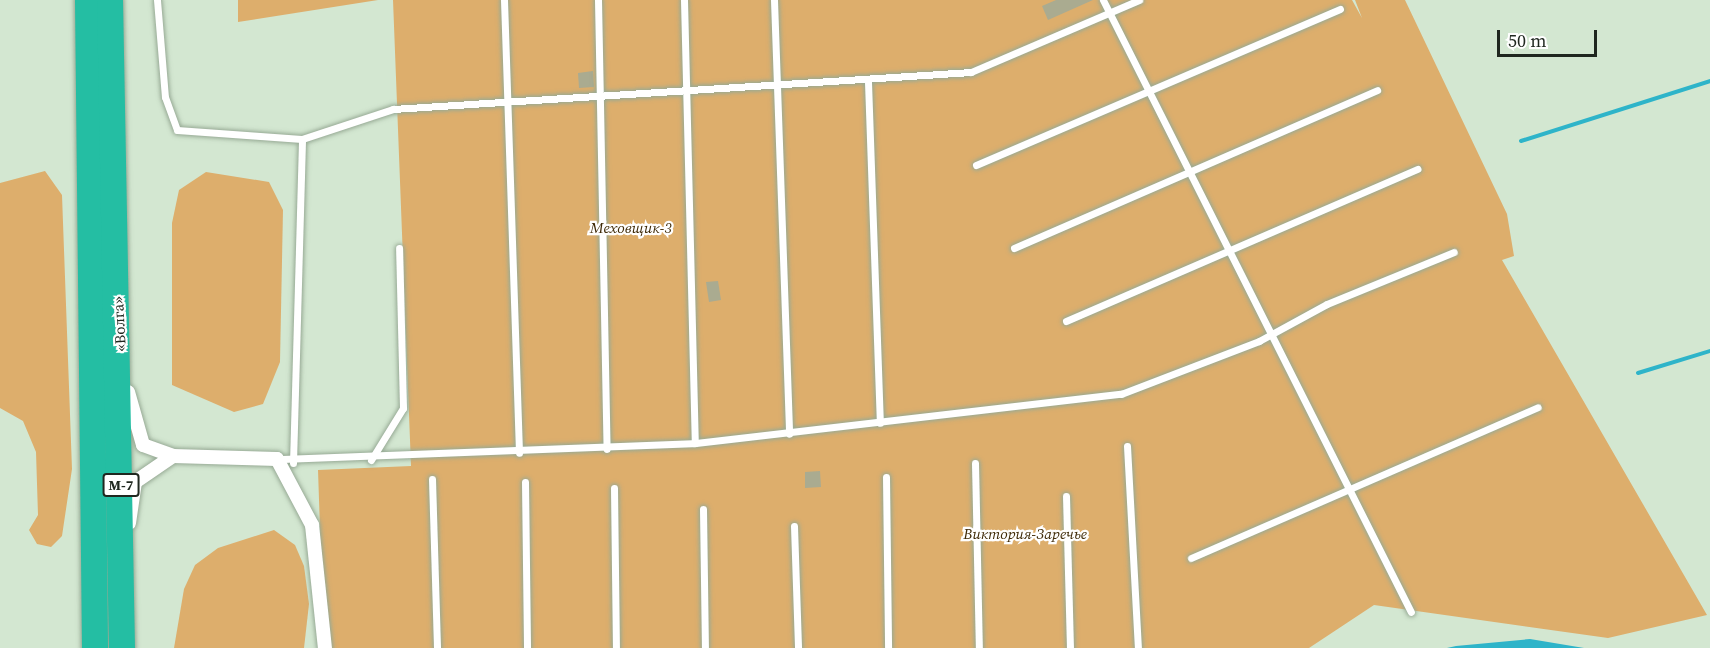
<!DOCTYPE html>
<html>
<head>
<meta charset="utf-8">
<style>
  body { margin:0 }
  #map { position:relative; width:1710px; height:648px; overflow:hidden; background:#d3e7d1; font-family:"Source Serif 4",serif }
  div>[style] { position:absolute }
  .green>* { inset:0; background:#ddae6c }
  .water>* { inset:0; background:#2eb4c9 }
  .stream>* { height:4px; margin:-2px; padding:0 2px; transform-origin:2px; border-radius:2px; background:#2eb4c9 }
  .building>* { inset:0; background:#aaab90 }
  .roads { filter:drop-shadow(0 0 2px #97aa95) drop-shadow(0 0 2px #97aa95) }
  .lane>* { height:7px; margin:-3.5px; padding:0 3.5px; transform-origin:3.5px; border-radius:3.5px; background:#fff }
  .street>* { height:14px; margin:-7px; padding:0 7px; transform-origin:7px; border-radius:7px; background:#fff }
  .highway>* { height:26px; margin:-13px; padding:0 13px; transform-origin:13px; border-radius:13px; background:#24bea3 }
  span { translate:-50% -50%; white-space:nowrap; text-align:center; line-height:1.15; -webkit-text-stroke:4.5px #fff; paint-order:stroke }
  .shield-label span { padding:2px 4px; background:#fff; border:2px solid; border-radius:4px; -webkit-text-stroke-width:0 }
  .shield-label { font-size:14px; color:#1f271f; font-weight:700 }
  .park-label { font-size:15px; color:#3e2906; font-style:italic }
  .street-label { font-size:15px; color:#1f271f }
  .scale { position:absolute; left:1497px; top:30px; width:100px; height:27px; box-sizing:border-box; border:3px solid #1f271f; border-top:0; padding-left:8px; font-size:18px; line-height:21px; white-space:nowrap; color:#1f271f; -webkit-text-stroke:4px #fff; paint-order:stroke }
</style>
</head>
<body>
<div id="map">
  <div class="green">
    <div style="clip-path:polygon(238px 0,378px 0,238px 22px)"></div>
    <div style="clip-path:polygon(393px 0,1352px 0,1362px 18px,1355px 0,1405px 0,1507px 214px,1514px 256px,1502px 260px,1707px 615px,1608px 638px,1374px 605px,1309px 648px,324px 648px,318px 470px,411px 466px)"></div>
    <div style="clip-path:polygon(45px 171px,62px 195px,72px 469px,62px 536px,51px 547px,37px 544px,29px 530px,38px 515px,36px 452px,23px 421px,0 408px,0 183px)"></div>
    <div style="clip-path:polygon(206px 172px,269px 182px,283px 210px,280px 362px,263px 404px,234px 412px,172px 385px,172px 223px,179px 190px)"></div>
    <div style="clip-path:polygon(274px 530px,295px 545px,304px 566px,309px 604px,304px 648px,174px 648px,184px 589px,195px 565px,218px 548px)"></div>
  </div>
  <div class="water">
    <div style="clip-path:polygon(1530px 639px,1584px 648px,1447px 648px,1456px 646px)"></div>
  </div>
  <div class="stream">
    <div style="left:1521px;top:141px;width:198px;rotate:-17.6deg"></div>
    <div style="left:1638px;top:373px;width:75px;rotate:-17deg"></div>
  </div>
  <div class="building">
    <div style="clip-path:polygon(1056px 0,1093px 0,1048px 20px,1042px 6px)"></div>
    <div style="clip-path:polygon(593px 71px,594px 87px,579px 88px,578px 73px)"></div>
    <div style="clip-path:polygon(718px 281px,721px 300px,709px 302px,706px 282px)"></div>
    <div style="clip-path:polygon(820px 471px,821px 487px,805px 488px,805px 472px)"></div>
  </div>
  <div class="roads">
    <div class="lane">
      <div style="left:157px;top:0;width:97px;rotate:85.3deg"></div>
      <div style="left:165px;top:97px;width:35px;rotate:70deg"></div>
      <div style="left:177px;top:130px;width:125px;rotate:4.1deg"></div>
      <div style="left:504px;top:0;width:453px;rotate:88.1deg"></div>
      <div style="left:598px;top:0;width:449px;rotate:88.9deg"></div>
      <div style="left:684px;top:0;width:443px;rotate:88.6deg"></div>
      <div style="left:774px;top:0;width:434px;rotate:88deg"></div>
      <div style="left:1103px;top:0;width:685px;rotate:63.29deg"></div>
      <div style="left:868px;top:82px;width:341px;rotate:88deg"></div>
      <div style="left:976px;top:165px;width:396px;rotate:-23.2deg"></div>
      <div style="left:1014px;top:248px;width:396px;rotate:-23.5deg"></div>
      <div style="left:1066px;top:321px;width:383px;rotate:-23.4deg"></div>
      <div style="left:1127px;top:446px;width:202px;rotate:86.9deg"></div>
      <div style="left:279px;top:459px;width:416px;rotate:-2.2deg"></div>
      <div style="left:695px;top:443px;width:429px;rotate:-6.6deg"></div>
      <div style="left:1121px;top:394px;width:148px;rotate:-21deg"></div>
      <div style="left:1259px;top:341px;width:77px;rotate:-28.6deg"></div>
      <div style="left:1327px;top:304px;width:137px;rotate:-22.3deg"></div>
      <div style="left:371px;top:460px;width:61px;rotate:-58.4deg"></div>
      <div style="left:403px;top:408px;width:160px;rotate:-91.4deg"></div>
      <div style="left:293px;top:463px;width:324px;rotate:-88.4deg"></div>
      <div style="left:302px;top:139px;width:96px;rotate:-18.2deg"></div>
      <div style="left:393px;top:109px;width:579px;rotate:-3.66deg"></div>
      <div style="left:971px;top:72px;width:183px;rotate:-23.2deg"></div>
      <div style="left:975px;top:463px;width:185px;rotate:88.8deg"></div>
      <div style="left:886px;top:477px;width:171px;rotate:89.3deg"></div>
      <div style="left:432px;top:479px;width:169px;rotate:88.3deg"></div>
      <div style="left:525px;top:482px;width:166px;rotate:89.3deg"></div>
      <div style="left:614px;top:488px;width:160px;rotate:89.3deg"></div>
      <div style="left:1066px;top:496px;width:152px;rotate:88.5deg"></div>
      <div style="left:703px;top:509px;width:139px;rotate:89.2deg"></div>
      <div style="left:794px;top:526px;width:122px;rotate:88.1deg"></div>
      <div style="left:1191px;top:558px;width:378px;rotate:-23.5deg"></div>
    </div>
    <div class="street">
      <div style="left:128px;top:392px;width:55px;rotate:74.2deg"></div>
      <div style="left:143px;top:445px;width:32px;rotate:20deg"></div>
      <div style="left:173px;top:456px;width:104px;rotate:1.7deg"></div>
      <div style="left:277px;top:459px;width:75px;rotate:62.1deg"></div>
      <div style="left:312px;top:525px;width:124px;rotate:84deg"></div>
      <div style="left:129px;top:523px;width:41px;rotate:-81.7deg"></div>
      <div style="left:135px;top:482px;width:46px;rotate:-34.4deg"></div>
    </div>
    <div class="highway">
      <div style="left:88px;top:0;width:648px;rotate:89.38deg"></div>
      <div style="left:110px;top:0;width:648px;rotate:88.94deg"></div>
    </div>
  </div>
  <div class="shield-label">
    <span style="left:121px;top:485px">М-7</span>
  </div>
  <div class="park-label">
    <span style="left:631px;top:228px">Меховщик-3</span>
    <span style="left:1025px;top:534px">Виктория-Заречье</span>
  </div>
  <div class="street-label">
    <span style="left:119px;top:324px;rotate:-93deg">«Волга»</span>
  </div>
  <div class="scale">50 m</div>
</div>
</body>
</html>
